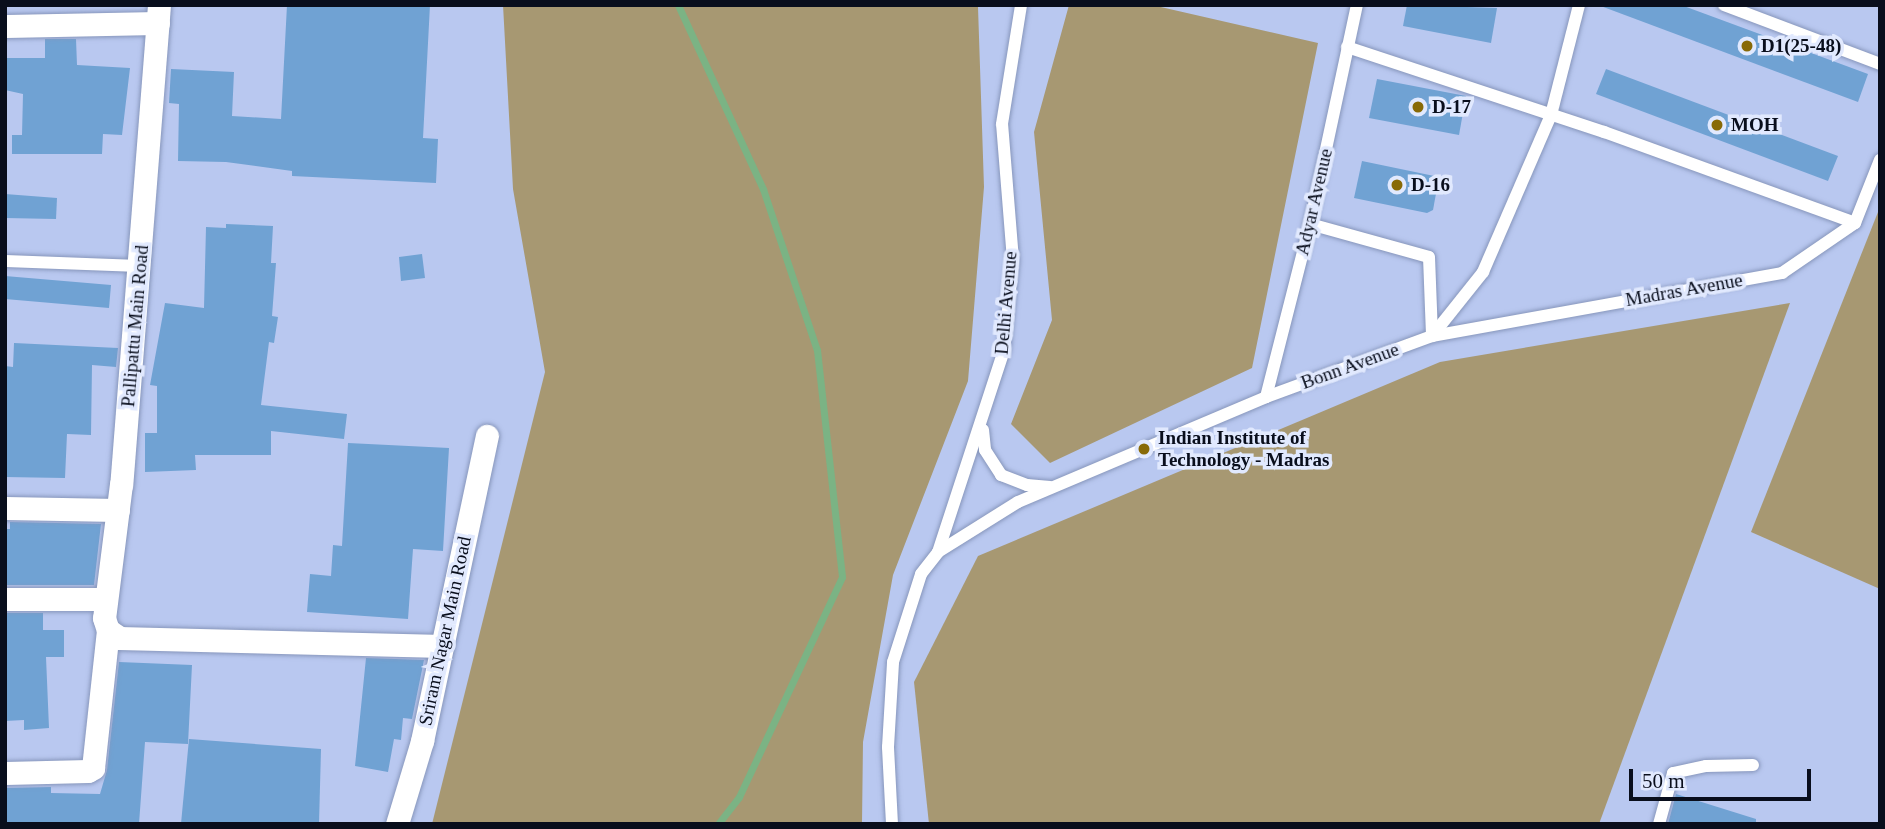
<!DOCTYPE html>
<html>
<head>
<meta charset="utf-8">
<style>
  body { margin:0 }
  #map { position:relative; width:1885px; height:829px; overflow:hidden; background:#b9c8f0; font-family:Georgia,serif }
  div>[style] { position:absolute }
  .green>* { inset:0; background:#a79872 }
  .stream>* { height:7px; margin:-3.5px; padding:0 3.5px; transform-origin:3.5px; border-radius:3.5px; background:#7bb384 }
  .building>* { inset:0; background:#70a2d3 }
  .roads { filter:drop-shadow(0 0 2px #8796bb) drop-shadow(0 0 2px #8796bb) }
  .lane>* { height:12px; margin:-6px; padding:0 6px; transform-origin:6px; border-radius:6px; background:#fff }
  .street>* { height:23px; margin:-11.5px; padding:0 11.5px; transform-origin:11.5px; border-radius:11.5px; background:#fff }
  .dots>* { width:19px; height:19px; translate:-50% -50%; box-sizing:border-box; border:4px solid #e1e9fe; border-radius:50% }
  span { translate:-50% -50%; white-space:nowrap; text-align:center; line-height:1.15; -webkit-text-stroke:7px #e1e9fe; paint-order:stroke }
  .poi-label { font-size:19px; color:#090e1c; font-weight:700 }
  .left { translate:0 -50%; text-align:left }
  .street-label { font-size:19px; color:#090e1c }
  .frame { position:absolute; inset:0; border:7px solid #090e1c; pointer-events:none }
  .scale { position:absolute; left:1629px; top:769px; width:182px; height:32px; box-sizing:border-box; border:4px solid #090e1c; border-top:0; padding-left:9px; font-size:21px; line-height:24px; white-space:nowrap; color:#090e1c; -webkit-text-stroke:5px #e1e9fe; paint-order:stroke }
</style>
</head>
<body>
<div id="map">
  <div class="green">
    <div style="clip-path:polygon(503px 5px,978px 7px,984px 187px,968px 381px,893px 575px,863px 742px,862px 824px,432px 824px,545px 372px,513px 189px)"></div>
    <div style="clip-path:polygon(1069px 5px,1152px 5px,1318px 43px,1252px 368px,1050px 463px,1011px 424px,1052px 320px,1034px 132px)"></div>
    <div style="clip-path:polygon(1880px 207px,1880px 589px,1751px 532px)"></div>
    <div style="clip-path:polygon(1790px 303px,1599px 824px,929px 824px,914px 682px,978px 556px,1440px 362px)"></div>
  </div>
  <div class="stream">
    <div style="left:678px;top:5px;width:203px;rotate:65.2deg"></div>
    <div style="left:763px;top:189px;width:170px;rotate:71.5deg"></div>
    <div style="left:817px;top:350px;width:228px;rotate:83.7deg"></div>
    <div style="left:842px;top:577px;width:243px;rotate:115.1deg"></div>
    <div style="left:739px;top:797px;width:34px;rotate:128deg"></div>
  </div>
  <div class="building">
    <div style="clip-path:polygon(287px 5px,430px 5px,423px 138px,438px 139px,436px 183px,292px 176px,292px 171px,226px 162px,178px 161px,179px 104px,169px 103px,171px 69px,234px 72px,232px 116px,281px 119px)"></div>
    <div style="clip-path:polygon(1407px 5px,1497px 8px,1491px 43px,1403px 26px)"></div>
    <div style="clip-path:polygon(1598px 5px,1681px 5px,1868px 74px,1858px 102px)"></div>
    <div style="clip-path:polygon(45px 39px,76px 39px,77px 65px,130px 68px,122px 135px,103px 134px,102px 154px,12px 154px,12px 135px,22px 135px,23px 94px,5px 90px,5px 58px,45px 58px)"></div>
    <div style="clip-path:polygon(1606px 69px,1838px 156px,1828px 181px,1596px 94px)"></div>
    <div style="clip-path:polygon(1377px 79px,1466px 96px,1459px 135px,1369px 118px)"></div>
    <div style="clip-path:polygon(1362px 161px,1439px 177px,1433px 210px,1427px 213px,1354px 198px)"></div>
    <div style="clip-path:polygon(5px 194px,57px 198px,56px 219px,5px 218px)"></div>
    <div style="clip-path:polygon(226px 224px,273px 226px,271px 263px,276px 263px,272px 316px,278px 317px,274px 343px,269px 342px,261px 405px,347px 414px,344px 439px,271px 431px,271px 455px,195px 455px,196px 470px,145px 472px,145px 433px,157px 433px,157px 386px,150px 385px,165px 303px,204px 308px,206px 227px,226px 228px)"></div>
    <div style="clip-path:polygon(422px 254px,425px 278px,401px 281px,399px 257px)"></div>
    <div style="clip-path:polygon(5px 276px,111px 285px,109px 308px,5px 299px)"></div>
    <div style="clip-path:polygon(14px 343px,118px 348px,116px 367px,92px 365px,91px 435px,67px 434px,65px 478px,5px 477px,5px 366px,13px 367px)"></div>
    <div style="clip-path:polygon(348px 443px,449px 448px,443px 551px,413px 549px,408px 619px,307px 612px,310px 574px,331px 576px,333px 545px,342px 546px)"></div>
    <div style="clip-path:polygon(10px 522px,101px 524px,94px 585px,5px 585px,5px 529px,10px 529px)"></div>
    <div style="clip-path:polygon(5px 613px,43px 613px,43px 630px,64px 630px,64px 657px,46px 657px,49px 728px,24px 730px,24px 720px,5px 721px)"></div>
    <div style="clip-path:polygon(366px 658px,424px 660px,412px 719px,403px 718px,401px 740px,394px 739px,388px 772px,355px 766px)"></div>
    <div style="clip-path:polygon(119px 662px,192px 665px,188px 744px,145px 742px,139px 824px,5px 824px,5px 788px,51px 787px,51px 793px,100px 794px,107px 770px)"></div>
    <div style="clip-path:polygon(189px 739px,321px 749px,319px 824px,181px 824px)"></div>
    <div style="clip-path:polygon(1676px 794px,1756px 819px,1756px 824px,1668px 824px)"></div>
  </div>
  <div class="roads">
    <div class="lane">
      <div style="left:1724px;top:5px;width:167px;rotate:20.7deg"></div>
      <div style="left:1347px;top:47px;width:271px;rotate:18.3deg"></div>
      <div style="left:1604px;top:132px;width:267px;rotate:19.9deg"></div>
      <div style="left:1310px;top:224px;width:123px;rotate:15.5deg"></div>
      <div style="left:1429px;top:257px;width:79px;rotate:87.8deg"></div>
      <div style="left:1432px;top:336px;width:356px;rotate:-10.2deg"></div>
      <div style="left:1782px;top:273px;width:88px;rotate:-34.4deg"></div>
      <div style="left:1855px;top:223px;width:68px;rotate:-68.4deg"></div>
      <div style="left:5px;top:261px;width:135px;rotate:2.1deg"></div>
      <div style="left:1266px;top:397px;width:179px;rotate:-75.7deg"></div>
      <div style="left:1310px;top:224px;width:224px;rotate:-77.9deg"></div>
      <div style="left:983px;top:430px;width:20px;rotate:84deg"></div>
      <div style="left:985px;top:450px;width:30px;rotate:57deg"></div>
      <div style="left:1001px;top:475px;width:28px;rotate:21deg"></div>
      <div style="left:1027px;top:485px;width:23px;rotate:5deg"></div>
      <div style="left:938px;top:552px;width:94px;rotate:-32deg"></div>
      <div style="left:1018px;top:502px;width:269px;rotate:-22.9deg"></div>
      <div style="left:1266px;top:397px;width:177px;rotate:-20.2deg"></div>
      <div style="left:1432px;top:336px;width:82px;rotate:-51.4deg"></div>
      <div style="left:1483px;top:272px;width:171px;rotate:-66.6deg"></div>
      <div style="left:1551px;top:115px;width:114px;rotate:-75.7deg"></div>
      <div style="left:892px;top:824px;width:77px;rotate:-93deg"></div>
      <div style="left:888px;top:747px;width:85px;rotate:-86.6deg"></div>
      <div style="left:893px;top:662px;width:92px;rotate:-72.3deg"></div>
      <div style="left:921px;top:574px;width:28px;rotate:-52deg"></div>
      <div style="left:938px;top:552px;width:213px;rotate:-71.9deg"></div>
      <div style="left:1004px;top:350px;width:90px;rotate:-84.3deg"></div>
      <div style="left:1013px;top:260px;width:136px;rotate:-94.6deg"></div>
      <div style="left:1002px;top:124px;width:121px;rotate:-80.9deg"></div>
      <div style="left:1659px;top:824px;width:53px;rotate:-74.6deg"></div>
      <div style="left:1673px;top:773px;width:34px;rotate:-12deg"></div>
      <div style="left:1706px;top:766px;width:47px;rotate:-1.2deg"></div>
    </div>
    <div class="street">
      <div style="left:159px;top:5px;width:481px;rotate:94.5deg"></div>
      <div style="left:121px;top:484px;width:135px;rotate:97.2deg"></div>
      <div style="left:104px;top:618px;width:13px;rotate:72deg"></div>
      <div style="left:108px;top:630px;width:14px;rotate:34deg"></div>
      <div style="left:120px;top:638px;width:322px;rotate:1.4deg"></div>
      <div style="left:5px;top:26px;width:153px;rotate:-1.1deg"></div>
      <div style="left:5px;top:508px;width:113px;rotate:1deg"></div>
      <div style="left:5px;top:599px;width:100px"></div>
      <div style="left:5px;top:773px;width:83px;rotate:-1.4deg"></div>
      <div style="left:88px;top:771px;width:6px;rotate:-31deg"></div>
      <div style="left:93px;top:768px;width:139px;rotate:-83.8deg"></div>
      <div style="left:397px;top:824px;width:87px;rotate:-73.2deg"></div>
      <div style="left:422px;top:741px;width:312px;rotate:-78deg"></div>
    </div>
  </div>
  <div class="dots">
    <div style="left:1747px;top:46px;background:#886a07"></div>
    <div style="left:1418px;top:107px;background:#886a07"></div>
    <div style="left:1717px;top:125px;background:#886a07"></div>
    <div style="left:1397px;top:185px;background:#886a07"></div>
    <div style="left:1144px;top:449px;background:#886a07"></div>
  </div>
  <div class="poi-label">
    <span class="left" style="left:1761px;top:46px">D1(25-48)</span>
    <span class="left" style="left:1432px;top:107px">D-17</span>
    <span class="left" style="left:1731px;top:125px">MOH</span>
    <span class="left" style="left:1411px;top:185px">D-16</span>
    <span class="left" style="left:1158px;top:449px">Indian Institute of<br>Technology - Madras</span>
  </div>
  <div class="street-label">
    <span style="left:1314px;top:202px;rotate:-77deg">Adyar Avenue</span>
    <span style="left:1684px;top:290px;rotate:-10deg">Madras Avenue</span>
    <span style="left:1006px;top:303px;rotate:-85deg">Delhi Avenue</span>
    <span style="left:135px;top:326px;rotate:-85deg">Pallipattu Main Road</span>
    <span style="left:1350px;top:366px;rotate:-20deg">Bonn Avenue</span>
    <span style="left:445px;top:631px;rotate:-78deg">Sriram Nagar Main Road</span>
  </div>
  <div class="frame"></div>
  <div class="scale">50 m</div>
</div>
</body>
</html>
